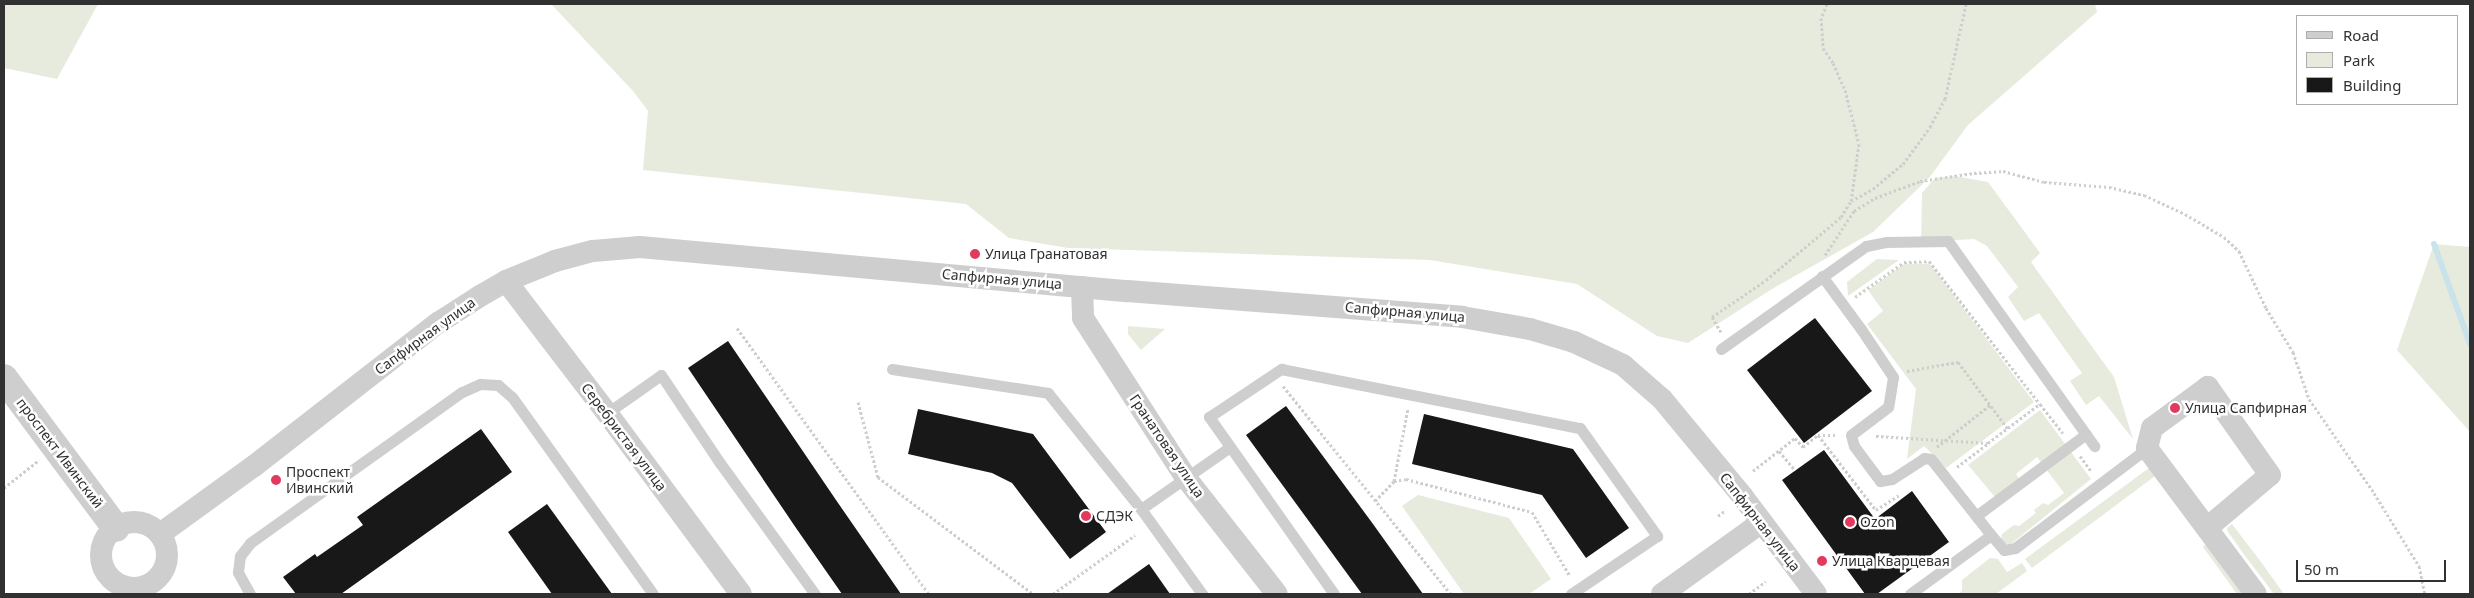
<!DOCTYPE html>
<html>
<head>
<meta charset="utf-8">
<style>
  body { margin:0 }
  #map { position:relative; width:2474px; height:598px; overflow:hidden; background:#fff; font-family:"Noto Sans",sans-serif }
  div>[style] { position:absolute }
  .green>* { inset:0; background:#e6ebdd }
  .stream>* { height:6px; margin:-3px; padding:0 3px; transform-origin:3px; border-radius:3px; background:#cae3eb }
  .building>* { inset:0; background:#181818 }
  .path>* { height:3px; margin-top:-1.5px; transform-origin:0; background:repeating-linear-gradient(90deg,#cecece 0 2.5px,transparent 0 5px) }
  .service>* { height:11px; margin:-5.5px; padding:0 5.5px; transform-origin:5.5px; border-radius:5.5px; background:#cecece }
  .minor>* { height:22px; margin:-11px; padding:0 11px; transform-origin:11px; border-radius:11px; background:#cecece }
  .minor>.ring { margin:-11px; padding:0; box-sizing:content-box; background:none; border:22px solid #cecece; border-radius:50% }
  .tertiary>* { height:28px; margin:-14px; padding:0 14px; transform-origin:14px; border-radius:14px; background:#cecece }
  .dots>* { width:14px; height:14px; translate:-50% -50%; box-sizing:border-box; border:2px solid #fff; border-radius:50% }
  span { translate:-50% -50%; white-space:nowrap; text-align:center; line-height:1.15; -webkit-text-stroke:5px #fff; paint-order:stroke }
  .poi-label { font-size:14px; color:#313131 }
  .left { translate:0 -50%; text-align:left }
  .street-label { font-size:14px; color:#313131 }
  .frame { position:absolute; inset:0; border:5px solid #313131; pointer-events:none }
  .legend { position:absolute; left:2296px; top:15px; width:162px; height:90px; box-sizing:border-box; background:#fff; border:1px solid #adadad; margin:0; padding:6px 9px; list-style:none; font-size:15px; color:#313131 }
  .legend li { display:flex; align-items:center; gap:10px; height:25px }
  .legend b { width:25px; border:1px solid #adadad }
  .scale { position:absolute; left:2296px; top:560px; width:150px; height:22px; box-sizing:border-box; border:2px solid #313131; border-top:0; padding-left:6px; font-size:15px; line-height:18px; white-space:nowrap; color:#313131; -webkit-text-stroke:4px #fff; paint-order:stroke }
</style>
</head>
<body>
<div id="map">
  <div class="green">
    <div style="clip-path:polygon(4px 4px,98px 4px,57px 79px,4px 68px)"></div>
    <div style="clip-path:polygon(551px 4px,2095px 4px,2097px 12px,1968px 125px,1929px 178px,1873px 232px,1772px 289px,1688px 343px,1657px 336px,1577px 284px,1430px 260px,1068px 248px,1009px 238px,966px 204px,643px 170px,648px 111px,633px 91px)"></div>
    <div style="clip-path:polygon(1955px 176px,1988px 182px,2040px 253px,2031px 262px,2114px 377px,2133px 439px,2099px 396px,2086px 405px,2070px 381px,2082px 373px,2039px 313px,2024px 321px,2008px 297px,2018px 287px,1987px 246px,1974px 239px,1921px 242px,1922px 193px,1935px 178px)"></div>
    <div style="clip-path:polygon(2434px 244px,2470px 247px,2470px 432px,2397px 350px)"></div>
    <div style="clip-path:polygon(1877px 259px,1899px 260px,1848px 296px,1847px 282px)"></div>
    <div style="clip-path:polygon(1904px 264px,1930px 264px,2034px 402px,1946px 468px,1924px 446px,1907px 459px,1916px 389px,1867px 324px,1883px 311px,1868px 290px)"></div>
    <div style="clip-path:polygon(1128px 326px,1165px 329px,1141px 350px,1128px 334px)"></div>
    <div style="clip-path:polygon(2040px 410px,2091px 479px,2011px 544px,2005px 544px,2001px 539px,2002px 534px,2014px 525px,2019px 526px,2036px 513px,2034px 510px,2043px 503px,2048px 505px,2064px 493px,2037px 457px,2016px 474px,2021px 481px,1995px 497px,1968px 465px)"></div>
    <div style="clip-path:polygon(2149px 468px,2153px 468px,2158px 473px,2245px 594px,2237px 594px,2203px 547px,2206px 544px,2155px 476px,2032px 568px,2025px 559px)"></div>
    <div style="clip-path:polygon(1418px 495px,1509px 518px,1551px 579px,1529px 594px,1464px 594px,1402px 506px)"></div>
    <div style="clip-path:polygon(2232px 524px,2261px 562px,2284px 594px,2274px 594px,2243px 553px,2228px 532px,2227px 528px)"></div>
    <div style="clip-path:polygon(1990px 558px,1998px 559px,2007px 572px,2022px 563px,2027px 571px,1996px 594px,1957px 594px,1962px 591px,1962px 580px)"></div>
  </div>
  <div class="stream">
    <div style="left:2434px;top:244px;width:106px;rotate:70.2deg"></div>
  </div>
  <div class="building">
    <div style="clip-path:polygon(1815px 318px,1872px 391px,1804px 443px,1747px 370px)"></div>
    <div style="clip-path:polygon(728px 341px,836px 500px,901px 594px,842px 594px,796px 528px,688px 368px)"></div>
    <div style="clip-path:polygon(1286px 406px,1373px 524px,1423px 594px,1362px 594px,1246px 435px)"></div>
    <div style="clip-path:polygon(918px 409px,1033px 434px,1106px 532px,1070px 559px,1012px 483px,992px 473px,908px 454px)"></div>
    <div style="clip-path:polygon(1424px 414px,1573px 449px,1629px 528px,1586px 558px,1542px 495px,1412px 464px)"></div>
    <div style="clip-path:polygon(481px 429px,512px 472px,341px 594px,296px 594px,283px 577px,315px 554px,317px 557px,363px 525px,357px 517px)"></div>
    <div style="clip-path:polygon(1824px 450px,1875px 519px,1912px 491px,1949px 542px,1877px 594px,1865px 594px,1782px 480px)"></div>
    <div style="clip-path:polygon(547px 504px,612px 594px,552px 594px,508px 532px)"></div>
    <div style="clip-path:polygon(1149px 564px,1170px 594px,1107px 594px)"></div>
  </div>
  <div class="path">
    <div style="left:1827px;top:4px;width:15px;rotate:113deg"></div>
    <div style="left:1821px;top:18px;width:30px;rotate:86deg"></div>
    <div style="left:1823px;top:48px;width:18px;rotate:56deg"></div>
    <div style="left:1833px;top:63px;width:30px;rotate:66deg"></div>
    <div style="left:1845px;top:90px;width:56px;rotate:75.5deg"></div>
    <div style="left:1859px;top:144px;width:58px;rotate:98deg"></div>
    <div style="left:1825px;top:255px;width:53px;rotate:-56.6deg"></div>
    <div style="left:1854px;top:211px;width:25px;rotate:-32deg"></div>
    <div style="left:1875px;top:198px;width:48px;rotate:-20.7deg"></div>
    <div style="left:1920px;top:181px;width:55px;rotate:-8.4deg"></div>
    <div style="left:1974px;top:173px;width:29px;rotate:-4deg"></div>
    <div style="left:2003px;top:171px;width:42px;rotate:15deg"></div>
    <div style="left:2044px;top:182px;width:65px;rotate:4.4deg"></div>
    <div style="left:2109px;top:187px;width:36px;rotate:13deg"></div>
    <div style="left:2144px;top:195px;width:45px;rotate:24.9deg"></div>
    <div style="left:2185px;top:214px;width:45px;rotate:30.5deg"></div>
    <div style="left:2224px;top:237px;width:21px;rotate:43deg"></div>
    <div style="left:2239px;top:251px;width:63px;rotate:64.7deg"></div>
    <div style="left:2266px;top:308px;width:52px;rotate:58.5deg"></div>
    <div style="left:2293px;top:352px;width:50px;rotate:71.2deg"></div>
    <div style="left:2309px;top:399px;width:114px;rotate:55.3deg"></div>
    <div style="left:2374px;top:493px;width:86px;rotate:58.3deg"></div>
    <div style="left:2419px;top:566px;width:29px;rotate:78deg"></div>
    <div style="left:1855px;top:297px;width:60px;rotate:-35.5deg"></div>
    <div style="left:1904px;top:262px;width:25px;rotate:-2deg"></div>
    <div style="left:1929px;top:261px;width:181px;rotate:52.2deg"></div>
    <div style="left:737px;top:328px;width:328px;rotate:54.2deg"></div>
    <div style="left:1721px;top:332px;width:17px;rotate:-121deg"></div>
    <div style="left:1712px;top:317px;width:65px;rotate:-34.4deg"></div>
    <div style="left:1766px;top:280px;width:98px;rotate:-40deg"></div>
    <div style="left:1841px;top:217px;width:19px;rotate:-58deg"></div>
    <div style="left:1851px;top:201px;width:25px;rotate:-29deg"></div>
    <div style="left:1873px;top:189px;width:39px;rotate:-40deg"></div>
    <div style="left:1903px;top:164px;width:46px;rotate:-53.9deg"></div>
    <div style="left:1930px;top:127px;width:32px;rotate:-62deg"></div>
    <div style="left:1945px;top:99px;width:97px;rotate:-77.5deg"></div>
    <div style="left:1907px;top:371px;width:52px;rotate:-10deg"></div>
    <div style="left:1958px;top:362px;width:84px;rotate:53.3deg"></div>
    <div style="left:1283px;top:386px;width:267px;rotate:51.1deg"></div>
    <div style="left:858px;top:402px;width:78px;rotate:75.1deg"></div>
    <div style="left:878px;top:477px;width:194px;rotate:37deg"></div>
    <div style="left:1818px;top:435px;width:20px"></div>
    <div style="left:1876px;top:436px;width:112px;rotate:3.6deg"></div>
    <div style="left:1988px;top:443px;width:65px;rotate:-36.9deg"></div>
    <div style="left:2040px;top:404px;width:37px;rotate:52deg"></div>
    <div style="left:1937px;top:447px;width:68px;rotate:-38.4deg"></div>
    <div style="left:1779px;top:451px;width:25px;rotate:50deg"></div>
    <div style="left:2080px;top:456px;width:19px;rotate:54deg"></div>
    <div style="left:1957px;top:467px;width:39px;rotate:-37deg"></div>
    <div style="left:1753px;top:471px;width:53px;rotate:-38.2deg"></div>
    <div style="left:1795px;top:438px;width:12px;rotate:48deg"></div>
    <div style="left:1803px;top:447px;width:19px;rotate:-39deg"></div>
    <div style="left:1818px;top:435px;width:95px;rotate:52.3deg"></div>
    <div style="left:1876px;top:510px;width:27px;rotate:-33deg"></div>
    <div style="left:1394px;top:481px;width:12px;rotate:-9deg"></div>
    <div style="left:1406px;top:479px;width:130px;rotate:14.7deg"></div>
    <div style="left:1532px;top:512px;width:74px;rotate:59.3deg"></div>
    <div style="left:4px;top:488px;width:45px;rotate:-38.7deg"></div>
    <div style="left:1375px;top:501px;width:28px;rotate:-46deg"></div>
    <div style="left:1394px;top:481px;width:74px;rotate:-79.1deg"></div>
    <div style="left:1718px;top:516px;width:10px;rotate:-37deg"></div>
    <div style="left:1053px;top:594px;width:101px;rotate:-35.7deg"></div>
    <div style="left:1749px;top:594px;width:21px;rotate:-37deg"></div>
  </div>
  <div class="service">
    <div style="left:1822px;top:276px;width:66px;rotate:53.7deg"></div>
    <div style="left:1861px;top:329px;width:58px;rotate:56.3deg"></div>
    <div style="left:1893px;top:377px;width:30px;rotate:99deg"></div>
    <div style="left:1888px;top:407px;width:46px;rotate:142.9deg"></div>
    <div style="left:1851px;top:435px;width:11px;rotate:75deg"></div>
    <div style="left:1854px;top:446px;width:44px;rotate:53.4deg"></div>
    <div style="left:1880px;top:481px;width:12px;rotate:-9deg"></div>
    <div style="left:1892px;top:479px;width:38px;rotate:-33deg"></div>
    <div style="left:1924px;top:458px;width:7px;rotate:8deg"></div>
    <div style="left:1931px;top:459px;width:97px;rotate:51.7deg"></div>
    <div style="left:1721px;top:349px;width:178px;rotate:-35.4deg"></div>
    <div style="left:1866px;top:246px;width:20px;rotate:-11deg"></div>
    <div style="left:1886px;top:242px;width:62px;rotate:-0.9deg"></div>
    <div style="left:1948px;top:241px;width:252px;rotate:54.5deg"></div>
    <div style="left:892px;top:369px;width:158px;rotate:8.7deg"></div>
    <div style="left:1048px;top:393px;width:149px;rotate:51.3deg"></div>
    <div style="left:1141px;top:509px;width:105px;rotate:54.3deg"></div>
    <div style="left:607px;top:413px;width:66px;rotate:-35.1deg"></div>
    <div style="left:661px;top:375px;width:106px;rotate:56.2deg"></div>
    <div style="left:720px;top:463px;width:162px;rotate:54.1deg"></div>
    <div style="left:1141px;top:509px;width:108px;rotate:-34.9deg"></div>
    <div style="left:1976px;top:516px;width:137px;rotate:-36.7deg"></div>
    <div style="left:250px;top:594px;width:25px;rotate:-119deg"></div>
    <div style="left:238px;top:572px;width:16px;rotate:-83deg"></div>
    <div style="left:240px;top:556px;width:16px;rotate:-52deg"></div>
    <div style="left:250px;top:543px;width:260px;rotate:-35.5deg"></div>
    <div style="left:462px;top:392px;width:20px;rotate:-24deg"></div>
    <div style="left:480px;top:384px;width:18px;rotate:3deg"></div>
    <div style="left:498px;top:385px;width:18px;rotate:41deg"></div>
    <div style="left:512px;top:397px;width:242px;rotate:54.4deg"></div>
    <div style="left:1334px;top:594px;width:217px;rotate:-125.2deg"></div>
    <div style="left:1209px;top:417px;width:87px;rotate:-33.7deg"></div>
    <div style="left:1281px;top:369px;width:305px;rotate:11.2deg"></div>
    <div style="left:1580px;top:428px;width:133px;rotate:54.5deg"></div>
    <div style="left:1657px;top:536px;width:104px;rotate:146deg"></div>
    <div style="left:1910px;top:594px;width:100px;rotate:-36.1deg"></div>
    <div style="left:1991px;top:535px;width:20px;rotate:49deg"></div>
    <div style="left:2004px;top:550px;width:11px;rotate:-10deg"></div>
    <div style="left:2015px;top:548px;width:166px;rotate:-37.1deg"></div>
  </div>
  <div class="minor">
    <div style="left:506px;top:281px;width:166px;rotate:52.6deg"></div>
    <div style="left:607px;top:413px;width:225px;rotate:53.5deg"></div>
    <div style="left:1082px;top:287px;width:31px;rotate:88deg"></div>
    <div style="left:1083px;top:318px;width:190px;rotate:57.2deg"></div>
    <div style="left:1186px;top:478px;width:147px;rotate:51.9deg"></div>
    <div class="ring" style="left:101px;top:522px;width:44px;height:44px"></div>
    <div style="left:2207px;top:528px;width:82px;rotate:-40.1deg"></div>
    <div style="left:2270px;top:475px;width:108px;rotate:-125.2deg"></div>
    <div style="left:2208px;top:387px;width:69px;rotate:143.8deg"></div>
    <div style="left:2152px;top:428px;width:21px;rotate:104deg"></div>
    <div style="left:2147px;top:448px;width:182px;rotate:53.3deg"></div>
    <div style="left:160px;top:534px;width:116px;rotate:-35.9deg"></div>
    <div style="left:254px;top:466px;width:233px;rotate:-37.9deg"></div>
    <div style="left:438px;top:323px;width:50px;rotate:-32.7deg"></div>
    <div style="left:480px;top:296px;width:30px;rotate:-30deg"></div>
    <div style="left:506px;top:281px;width:53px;rotate:-22.2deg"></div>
    <div style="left:555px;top:261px;width:39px;rotate:-15deg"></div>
    <div style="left:593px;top:251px;width:47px;rotate:-4.9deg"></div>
    <div style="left:640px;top:247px;width:489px;rotate:5.2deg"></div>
    <div style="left:1127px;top:291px;width:336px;rotate:4.4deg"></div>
    <div style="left:1462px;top:317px;width:69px;rotate:10deg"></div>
    <div style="left:1530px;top:329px;width:46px;rotate:16.5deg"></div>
    <div style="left:1574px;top:342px;width:54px;rotate:25.1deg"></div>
    <div style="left:1623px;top:365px;width:52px;rotate:41.1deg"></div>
    <div style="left:1662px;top:399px;width:127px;rotate:50.4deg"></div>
    <div style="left:1743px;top:497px;width:121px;rotate:53deg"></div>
    <div style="left:1662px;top:594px;width:123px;rotate:-35.8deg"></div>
  </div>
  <div class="tertiary">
    <div style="left:4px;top:378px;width:187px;rotate:53.3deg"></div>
  </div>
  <div class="dots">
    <div style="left:975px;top:254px;background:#e23a5c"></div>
    <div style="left:2175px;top:408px;background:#e23a5c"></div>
    <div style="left:276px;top:480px;background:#e23a5c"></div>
    <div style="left:1086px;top:516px;background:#e23a5c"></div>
    <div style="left:1850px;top:522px;background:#e23a5c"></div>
    <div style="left:1822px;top:561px;background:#e23a5c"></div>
  </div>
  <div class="poi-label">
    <span class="left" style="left:985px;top:254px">Улица Гранатовая</span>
    <span class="left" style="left:2185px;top:408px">Улица Сапфирная</span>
    <span class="left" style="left:286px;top:480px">Проспект<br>Ивинский</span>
    <span class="left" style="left:1096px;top:516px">СДЭК</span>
    <span class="left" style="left:1860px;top:522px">Ozon</span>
    <span class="left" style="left:1832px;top:561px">Улица Кварцевая</span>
  </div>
  <div class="street-label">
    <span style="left:1002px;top:279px;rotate:5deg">Сапфирная улица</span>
    <span style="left:1405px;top:312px;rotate:5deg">Сапфирная улица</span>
    <span style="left:425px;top:336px;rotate:-36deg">Сапфирная улица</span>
    <span style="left:624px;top:437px;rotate:53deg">Серебристая улица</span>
    <span style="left:1167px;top:446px;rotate:56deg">Гранатовая улица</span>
    <span style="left:60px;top:453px;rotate:53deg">проспект Ивинский</span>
    <span style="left:1760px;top:522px;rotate:52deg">Сапфирная улица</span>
  </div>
  <div class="frame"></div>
  <ul class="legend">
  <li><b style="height:6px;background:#cecece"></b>Road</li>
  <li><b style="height:14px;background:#e6ebdd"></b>Park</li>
  <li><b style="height:14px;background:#181818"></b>Building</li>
  </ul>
  <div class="scale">50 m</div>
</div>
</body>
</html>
